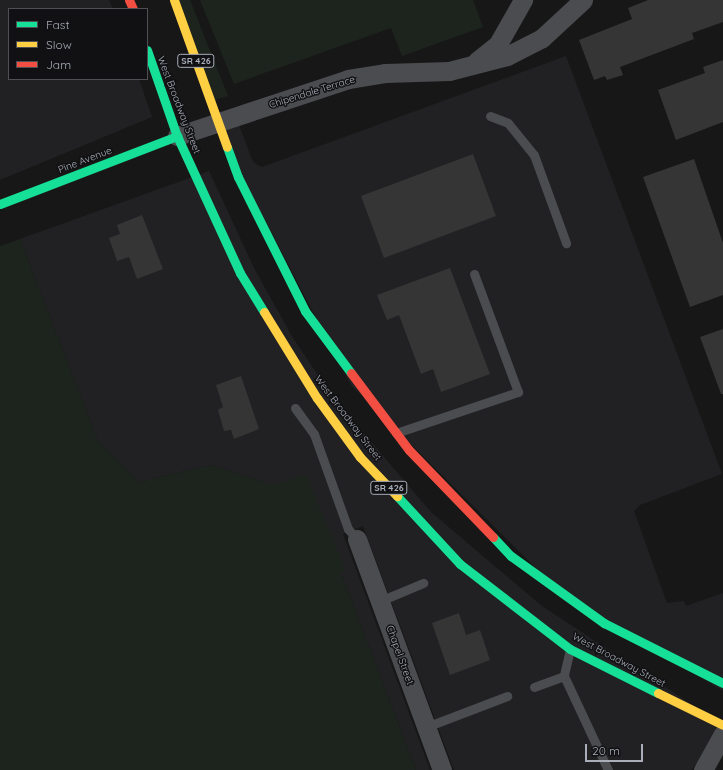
<!DOCTYPE html>
<html>
<head>
<meta charset="utf-8">
<style>
  body { margin:0 }
  #map { position:relative; width:723px; height:770px; overflow:hidden; background:#171717; font-family:Quicksand,sans-serif }
  div>[style] { position:absolute }
  .built>* { inset:0; background:#212123 }
  .green>* { inset:0; background:#1d241e }
  .building>* { inset:0; background:#353536 }
  .lane>* { height:9px; margin:-4.5px; padding:0 4.5px; transform-origin:4.5px; border-radius:4.5px; background:#4b4c50 }
  .street>* { height:19px; margin:-9.5px; padding:0 9.5px; transform-origin:9.5px; border-radius:9.5px; background:#4b4c50 }
  .fast>* { height:9px; margin:-4.5px; padding:0 4.5px; transform-origin:4.5px; border-radius:4.5px; background:#16e098 }
  .slow>* { height:9px; margin:-4.5px; padding:0 4.5px; transform-origin:4.5px; border-radius:4.5px; background:#ffcf43 }
  .jam>* { height:9px; margin:-4.5px; padding:0 4.5px; transform-origin:4.5px; border-radius:4.5px; background:#f24e42 }
  span { translate:-50% -50%; white-space:nowrap; text-align:center; line-height:1.15; -webkit-text-stroke:3px #111113; paint-order:stroke }
  .shield-label span { padding:1px 3px; background:#111113; border:1px solid; border-radius:3px; -webkit-text-stroke-width:0 }
  .shield-label { font-size:9px; color:#a8adb8; font-weight:700 }
  .street-label { font-size:10px; color:#a8adb8 }
  .legend { position:absolute; left:8px; top:8px; width:140px; height:72px; box-sizing:border-box; background:#111113; border:1px solid #4d4f55; margin:0; padding:5px 7px; list-style:none; font-size:12px; color:#a8adb8 }
  .legend li { display:flex; align-items:center; gap:8px; height:20px }
  .legend b { width:20px; border:1px solid #4d4f55 }
  .scale { position:absolute; left:585px; top:744px; width:58px; height:18px; box-sizing:border-box; border:2px solid #a8adb8; border-top:0; padding-left:5px; font-size:12px; line-height:14px; white-space:nowrap; color:#a8adb8; -webkit-text-stroke:3px #111113; paint-order:stroke }
</style>
</head>
<body>
<div id="map">
  <div class="built">
    <div style="clip-path:polygon(0 0,109px 0,113px 9px,9px 9px,9px 79px,139px 79px,152px 117px,0 180px)"></div>
    <div style="clip-path:polygon(566px 56px,722px 474px,640px 505px,634px 511px,667px 603px,684px 601px,686px 606px,723px 593px,723px 691px,558px 590px,351px 385px,219px 132px,239px 125px,253px 162px,262px 167px)"></div>
    <div style="clip-path:polygon(209px 171px,255px 270px,293px 338px,332px 396px,431px 512px,542px 606px,723px 725px,692px 770px,454px 770px,363px 526px,343px 534px,430px 770px,416px 770px,341px 573px,345px 571px,274px 485px,211px 465px,139px 482px,98px 441px,20px 239px)"></div>
  </div>
  <div class="green">
    <div style="clip-path:polygon(170px 0,190px 0,228px 96px,208px 102px)"></div>
    <div style="clip-path:polygon(200px 0,473px 0,483px 27px,402px 56px,391px 28px,234px 84px)"></div>
    <div style="clip-path:polygon(20px 239px,98px 441px,139px 482px,211px 465px,274px 485px,306px 474px,346px 571px,341px 573px,416px 770px,0 770px,0 246px)"></div>
  </div>
  <div class="building">
    <div style="clip-path:polygon(648px 0,723px 0,723px 22px,692px 33px,694px 39px,620px 67px,623px 75px,607px 80px,605px 76px,594px 80px,579px 40px,632px 19px,628px 8px)"></div>
    <div style="clip-path:polygon(723px 60px,723px 122px,676px 140px,658px 90px,705px 73px,703px 67px)"></div>
    <div style="clip-path:polygon(473px 154px,496px 216px,384px 258px,361px 196px)"></div>
    <div style="clip-path:polygon(694px 159px,723px 243px,723px 295px,690px 307px,643px 177px)"></div>
    <div style="clip-path:polygon(142px 215px,163px 269px,137px 279px,129px 257px,117px 261px,109px 238px,120px 234px,117px 225px)"></div>
    <div style="clip-path:polygon(450px 268px,490px 374px,441px 392px,433px 369px,421px 374px,399px 315px,387px 320px,377px 295px)"></div>
    <div style="clip-path:polygon(723px 329px,723px 394px,721px 394px,700px 337px)"></div>
    <div style="clip-path:polygon(241px 376px,259px 429px,234px 439px,231px 430px,224px 431px,218px 410px,223px 407px,216px 385px)"></div>
    <div style="clip-path:polygon(459px 613px,466px 635px,480px 630px,490px 660px,450px 675px,432px 623px)"></div>
  </div>
  <div class="lane">
    <div style="left:490px;top:116px;width:19px;rotate:21deg"></div>
    <div style="left:508px;top:123px;width:41px;rotate:50.9deg"></div>
    <div style="left:534px;top:155px;width:94px;rotate:70deg"></div>
    <div style="left:295px;top:408px;width:32px;rotate:54deg"></div>
    <div style="left:314px;top:434px;width:101px;rotate:70.3deg"></div>
    <div style="left:348px;top:529px;width:13px;rotate:48deg"></div>
    <div style="left:396px;top:433px;width:129px;rotate:-18.6deg"></div>
    <div style="left:518px;top:392px;width:126px;rotate:-110.4deg"></div>
    <div style="left:380px;top:601px;width:47px;rotate:-22.7deg"></div>
    <div style="left:570px;top:649px;width:28px;rotate:103deg"></div>
    <div style="left:564px;top:676px;width:104px;rotate:64.9deg"></div>
    <div style="left:534px;top:687px;width:32px;rotate:-20deg"></div>
    <div style="left:426px;top:727px;width:87px;rotate:-20.9deg"></div>
  </div>
  <div class="street">
    <div style="left:477px;top:61px;width:27px;rotate:-39deg"></div>
    <div style="left:498px;top:44px;width:51px;rotate:-60.4deg"></div>
    <div style="left:177px;top:136px;width:180px;rotate:-18.4deg"></div>
    <div style="left:348px;top:79px;width:37px;rotate:-9deg"></div>
    <div style="left:385px;top:73px;width:64px;rotate:-1.8deg"></div>
    <div style="left:449px;top:71px;width:60px;rotate:-14.5deg"></div>
    <div style="left:507px;top:56px;width:39px;rotate:-27deg"></div>
    <div style="left:542px;top:38px;width:56px;rotate:-42.8deg"></div>
    <div style="left:357px;top:539px;width:246px;rotate:69.8deg"></div>
    <div style="left:703px;top:770px;width:41px;rotate:-60.9deg"></div>
  </div>
  <div class="fast">
    <div style="left:147px;top:50px;width:91px;rotate:70.8deg"></div>
    <div style="left:177px;top:136px;width:151px;rotate:65.3deg"></div>
    <div style="left:240px;top:273px;width:46px;rotate:58.4deg"></div>
    <div style="left:227px;top:147px;width:32px;rotate:70deg"></div>
    <div style="left:238px;top:177px;width:150px;rotate:63.4deg"></div>
    <div style="left:305px;top:311px;width:77px;rotate:53.4deg"></div>
    <div style="left:0;top:204px;width:190px;rotate:-21deg"></div>
    <div style="left:397px;top:496px;width:93px;rotate:47.2deg"></div>
    <div style="left:460px;top:564px;width:139px;rotate:37.7deg"></div>
    <div style="left:570px;top:649px;width:98px;rotate:26.6deg"></div>
    <div style="left:493px;top:537px;width:26px;rotate:47deg"></div>
    <div style="left:511px;top:556px;width:115px;rotate:35.8deg"></div>
    <div style="left:604px;top:623px;width:133px;rotate:26.8deg"></div>
  </div>
  <div class="slow">
    <div style="left:174px;top:0;width:156px;rotate:70.2deg"></div>
    <div style="left:264px;top:312px;width:101px;rotate:58.4deg"></div>
    <div style="left:317px;top:398px;width:73px;rotate:53.9deg"></div>
    <div style="left:360px;top:457px;width:54px;rotate:46.5deg"></div>
    <div style="left:658px;top:693px;width:72px;rotate:26.2deg"></div>
  </div>
  <div class="jam">
    <div style="left:129px;top:0;width:10px;rotate:66deg"></div>
    <div style="left:351px;top:373px;width:96px;rotate:53deg"></div>
    <div style="left:409px;top:450px;width:121px;rotate:46deg"></div>
  </div>
  <div class="shield-label">
    <span style="left:196px;top:61px">SR 426</span>
    <span style="left:389px;top:488px">SR 426</span>
  </div>
  <div class="street-label">
    <span style="left:312px;top:92px;rotate:-17deg">Chipendale Terrace</span>
    <span style="left:179px;top:105px;rotate:69deg">West Broadway Street</span>
    <span style="left:85px;top:160px;rotate:-21deg">Pine Avenue</span>
    <span style="left:348px;top:418px;rotate:53deg">West Broadway Street</span>
    <span style="left:400px;top:655px;rotate:70deg">Chapel Street</span>
    <span style="left:619px;top:660px;rotate:28deg">West Broadway Street</span>
  </div>
  <ul class="legend">
  <li><b style="height:5px;background:#16e098"></b>Fast</li>
  <li><b style="height:5px;background:#ffcf43"></b>Slow</li>
  <li><b style="height:5px;background:#f24e42"></b>Jam</li>
  </ul>
  <div class="scale">20 m</div>
</div>
</body>
</html>
